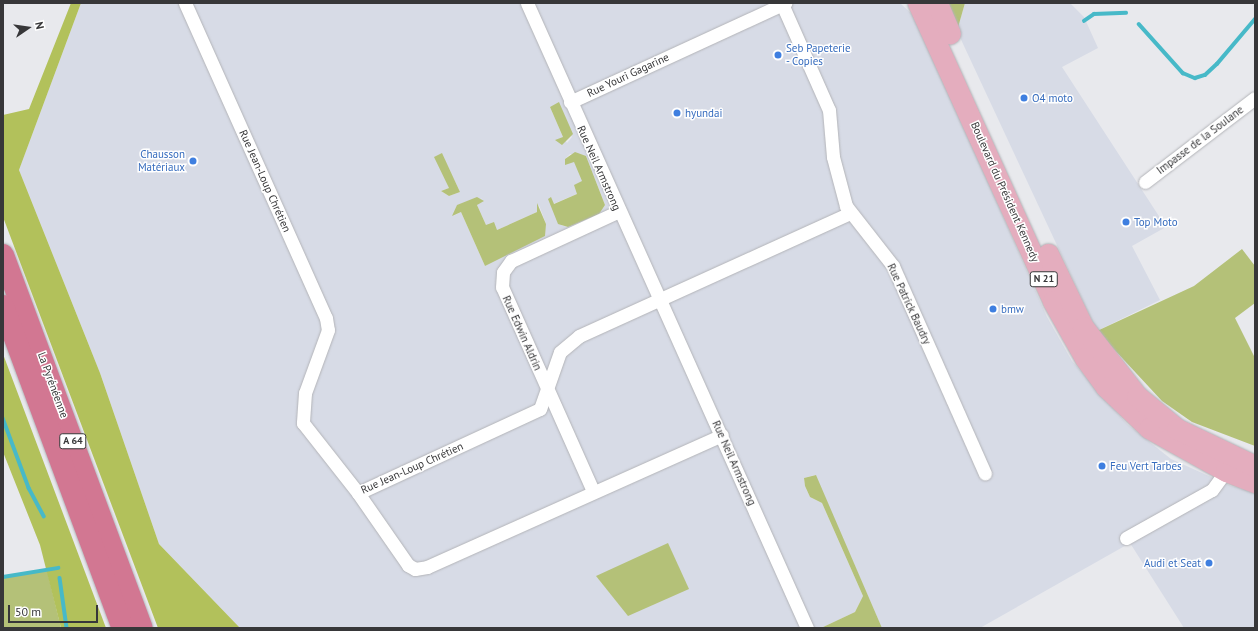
<!DOCTYPE html>
<html>
<head>
<meta charset="utf-8">
<style>
  body { margin:0 }
  #map { position:relative; width:1258px; height:631px; overflow:hidden; background:#e8e9ed; font-family:"PT Sans",sans-serif }
  div>[style] { position:absolute }
  .built>* { inset:0; background:#d7dbe6 }
  .green>* { inset:0; background:#b4c178 }
  .forest>* { inset:0; background:#b2c15b }
  .stream>* { height:3.5px; margin:-1.75px; padding:0 1.75px; transform-origin:1.75px; border-radius:1.75px; background:#47b9c8 }
  .roads { filter:drop-shadow(0 0 1px #b3b4b8) drop-shadow(0 0 1px #b3b4b8) }
  .minor>* { height:13px; margin:-6.5px; padding:0 6.5px; transform-origin:6.5px; border-radius:6.5px; background:#fff }
  .primary>* { height:21px; margin:-10.5px; padding:0 10.5px; transform-origin:10.5px; border-radius:10.5px; background:#e4adbe }
  .motorway>* { height:22px; margin:-11px; padding:0 11px; transform-origin:11px; border-radius:11px; background:#d27792 }
  .dots>* { width:11px; height:11px; translate:-50% -50%; box-sizing:border-box; border:2px solid #fff; border-radius:50% }
  span { translate:-50% -50%; white-space:nowrap; text-align:center; line-height:1.15; -webkit-text-stroke:3px #fff; paint-order:stroke }
  .shield-label span { padding:1px 3px; background:#fff; border:1px solid; border-radius:3px; -webkit-text-stroke-width:0 }
  .shield-label { font-size:10px; color:#373739; font-weight:700 }
  .shop-label { font-size:11px; color:#366cbe }
  .left { translate:0 -50%; text-align:left }
  .right { translate:-100% -50%; text-align:right }
  .street-label { font-size:11px; color:#373739 }
  .frame { position:absolute; inset:0; border:4px solid #373739; pointer-events:none }
  .north { position:absolute; left:8px; top:8px; width:40px; height:40px; -webkit-text-stroke:3px #fff; paint-order:stroke; rotate:77deg; font-size:11px; font-weight:700; line-height:16px; text-align:center; color:#373739 }
  .north::after { content:''; display:block; margin:auto; width:14px; height:18px; background:#373739; clip-path:polygon(50% 0,100% 100%,50% 72%,0 100%) }
  .scale { position:absolute; left:8px; top:605px; width:90px; height:18px; box-sizing:border-box; border:2px solid #373739; border-top:0; padding-left:5px; font-size:12px; line-height:14px; white-space:nowrap; color:#373739; -webkit-text-stroke:3px #fff; paint-order:stroke }
</style>
</head>
<body>
<div id="map">
  <div class="built">
    <div style="clip-path:polygon(evenodd,81px 3px,901px 4px,915px 17px,925px 38px,1047px 317px,1072px 361px,1127px 424px,1171px 459px,1231px 486px,1255px 492px,1255px 627px,1184px 628px,1130px 543px,980px 628px,882px 628px,815px 475px,804px 478px,805px 486px,810px 497px,822px 503px,863px 596px,855px 612px,821px 628px,240px 628px,159px 544px,100px 373px,19px 170px,81px 3px,550px 107px,572px 137px,567px 143px,563px 137px,550px 107px,81px 3px,442px 154px,460px 192px,449px 196px,441px 191px,449px 188px,442px 154px,81px 3px,570px 154px,586px 156px,605px 205px,567px 227px,561px 225px,551px 198px,553px 204px,577px 194px,583px 181px,574px 161px,565px 159px,570px 154px,81px 3px,482px 198px,477px 205px,486px 225px,497px 230px,537px 212px,539px 205px,546px 224px,485px 266px,461px 212px,453px 216px,482px 198px)"></div>
    <div style="clip-path:polygon(965px 3px,1070px 3px,1084px 17px,1098px 48px,1062px 67px,1166px 227px,1132px 246px,1160px 300px,1097px 331px,957px 31px)"></div>
  </div>
  <div class="green">
    <div style="clip-path:polygon(945px 3px,965px 3px,957px 31px)"></div>
    <div style="clip-path:polygon(559px 102px,573px 134px,562px 145px,555px 140px,563px 137px,550px 107px)"></div>
    <div style="clip-path:polygon(575px 152px,586px 156px,605px 205px,599px 214px,568px 227px,558px 224px,548px 199px,551px 197px,554px 204px,577px 194px,574px 185px,582px 181px,574px 162px,565px 165px,565px 159px)"></div>
    <div style="clip-path:polygon(442px 153px,460px 192px,449px 196px,441px 191px,449px 188px,434px 157px)"></div>
    <div style="clip-path:polygon(477px 197px,484px 201px,477px 205px,486px 225px,494px 222px,497px 230px,537px 212px,537px 203px,546px 224px,545px 236px,485px 266px,461px 212px,452px 216px,457px 205px)"></div>
    <div style="clip-path:polygon(1242px 249px,1255px 266px,1255px 303px,1235px 318px,1255px 358px,1255px 446px,1192px 422px,1162px 401px,1097px 331px,1194px 286px)"></div>
    <div style="clip-path:polygon(816px 475px,882px 628px,821px 628px,855px 612px,863px 596px,822px 503px,810px 497px,805px 486px,804px 478px)"></div>
    <div style="clip-path:polygon(668px 543px,689px 589px,628px 616px,596px 576px)"></div>
    <div style="clip-path:polygon(47px 570px,61px 628px,3px 628px,3px 576px)"></div>
  </div>
  <div class="forest">
    <div style="clip-path:polygon(71px 3px,81px 3px,19px 170px,100px 373px,159px 544px,240px 628px,158px 628px,3px 217px,3px 115px,29px 109px)"></div>
    <div style="clip-path:polygon(3px 354px,85px 572px,106px 628px,61px 628px,40px 545px,3px 452px)"></div>
  </div>
  <div class="stream">
    <div style="left:1084px;top:21px;width:12px;rotate:-35deg"></div>
    <div style="left:1094px;top:14px;width:32px;rotate:-2deg"></div>
    <div style="left:1139px;top:24px;width:66px;rotate:48.1deg"></div>
    <div style="left:1183px;top:73px;width:13px;rotate:23deg"></div>
    <div style="left:1195px;top:78px;width:10px;rotate:-17deg"></div>
    <div style="left:1205px;top:75px;width:16px;rotate:-43deg"></div>
    <div style="left:1217px;top:64px;width:59px;rotate:-49.8deg"></div>
    <div style="left:3px;top:418px;width:75px;rotate:69.6deg"></div>
    <div style="left:29px;top:488px;width:32px;rotate:62deg"></div>
    <div style="left:3px;top:577px;width:56px;rotate:-9.3deg"></div>
    <div style="left:60px;top:578px;width:50px;rotate:82deg"></div>
  </div>
  <div class="roads">
    <div class="minor">
      <div style="left:185px;top:3px;width:345px;rotate:65.9deg"></div>
      <div style="left:326px;top:318px;width:12px;rotate:81deg"></div>
      <div style="left:328px;top:330px;width:67px;rotate:110.1deg"></div>
      <div style="left:305px;top:393px;width:30px;rotate:94deg"></div>
      <div style="left:303px;top:423px;width:89px;rotate:51.8deg"></div>
      <div style="left:358px;top:493px;width:200px;rotate:-24.8deg"></div>
      <div style="left:540px;top:409px;width:60px;rotate:-70.7deg"></div>
      <div style="left:560px;top:352px;width:25px;rotate:-40deg"></div>
      <div style="left:579px;top:336px;width:298px;rotate:-24.4deg"></div>
      <div style="left:527px;top:3px;width:685px;rotate:65.87deg"></div>
      <div style="left:782px;top:4px;width:116px;rotate:66.1deg"></div>
      <div style="left:829px;top:110px;width:47px;rotate:85.1deg"></div>
      <div style="left:833px;top:157px;width:51px;rotate:75.1deg"></div>
      <div style="left:846px;top:206px;width:76px;rotate:51.9deg"></div>
      <div style="left:893px;top:266px;width:227px;rotate:66.1deg"></div>
      <div style="left:570px;top:102px;width:237px;rotate:-24.7deg"></div>
      <div style="left:1145px;top:182px;width:138px;rotate:-37.4deg"></div>
      <div style="left:593px;top:491px;width:223px;rotate:-114deg"></div>
      <div style="left:502px;top:287px;width:15px;rotate:-86deg"></div>
      <div style="left:503px;top:272px;width:14px;rotate:-54deg"></div>
      <div style="left:511px;top:261px;width:119px;rotate:-24.8deg"></div>
      <div style="left:358px;top:493px;width:88px;rotate:55.2deg"></div>
      <div style="left:408px;top:565px;width:8px;rotate:30deg"></div>
      <div style="left:415px;top:569px;width:12px;rotate:-9deg"></div>
      <div style="left:427px;top:567px;width:323px;rotate:-24.1deg"></div>
      <div style="left:1126px;top:538px;width:98px;rotate:-29.2deg"></div>
      <div style="left:1212px;top:490px;width:24px;rotate:-54deg"></div>
    </div>
    <div class="primary">
      <div style="left:918px;top:3px;width:327px;rotate:65.6deg"></div>
      <div style="left:1053px;top:301px;width:65px;rotate:60.7deg"></div>
      <div style="left:1085px;top:358px;width:36px;rotate:54deg"></div>
      <div style="left:1106px;top:387px;width:59px;rotate:43.6deg"></div>
      <div style="left:1149px;top:428px;width:88px;rotate:29.2deg"></div>
      <div style="left:1226px;top:471px;width:31px;rotate:21deg"></div>
      <div style="left:937px;top:3px;width:33px;rotate:67deg"></div>
      <div style="left:1048px;top:254px;width:81px;rotate:64.4deg"></div>
      <div style="left:1083px;top:327px;width:88px;rotate:52deg"></div>
      <div style="left:1137px;top:396px;width:52px;rotate:39.5deg"></div>
      <div style="left:1177px;top:429px;width:86px;rotate:25.4deg"></div>
    </div>
    <div class="motorway">
      <div style="left:3px;top:255px;width:398px;rotate:69.6deg"></div>
      <div style="left:3px;top:306px;width:344px;rotate:69.6deg"></div>
    </div>
  </div>
  <div class="dots">
    <div style="left:778px;top:55px;background:#3f7fe0"></div>
    <div style="left:1024px;top:98px;background:#3f7fe0"></div>
    <div style="left:677px;top:113px;background:#3f7fe0"></div>
    <div style="left:193px;top:161px;background:#3f7fe0"></div>
    <div style="left:1126px;top:222px;background:#3f7fe0"></div>
    <div style="left:993px;top:309px;background:#3f7fe0"></div>
    <div style="left:1102px;top:466px;background:#3f7fe0"></div>
    <div style="left:1209px;top:563px;background:#3f7fe0"></div>
  </div>
  <div class="shield-label">
    <span style="left:1044px;top:279px">N 21</span>
    <span style="left:73px;top:441px">A 64</span>
  </div>
  <div class="shop-label">
    <span class="left" style="left:786px;top:55px">Seb Papeterie<br>- Copies</span>
    <span class="left" style="left:1032px;top:98px">O4 moto</span>
    <span class="left" style="left:685px;top:113px">hyundai</span>
    <span class="right" style="left:185px;top:161px">Chausson<br>Matériaux</span>
    <span class="left" style="left:1134px;top:222px">Top Moto</span>
    <span class="left" style="left:1001px;top:309px">bmw</span>
    <span class="left" style="left:1110px;top:466px">Feu Vert Tarbes</span>
    <span class="right" style="left:1201px;top:563px">Audi et Seat</span>
  </div>
  <div class="street-label">
    <span style="left:628px;top:75px;rotate:-25deg">Rue Youri Gagarine</span>
    <span style="left:1200px;top:140px;rotate:-37deg">Impasse de la Soulane</span>
    <span style="left:599px;top:168px;rotate:66deg">Rue Neil Armstrong</span>
    <span style="left:265px;top:181px;rotate:66deg">Rue Jean-Loup Chrétien</span>
    <span style="left:1005px;top:192px;rotate:66deg">Boulevard du Président Kennedy</span>
    <span style="left:909px;top:304px;rotate:65deg">Rue Patrick Baudry</span>
    <span style="left:522px;top:333px;rotate:66deg">Rue Edwin Aldrin</span>
    <span style="left:53px;top:385px;rotate:70deg">La Pyrénéenne</span>
    <span style="left:734px;top:463px;rotate:66deg">Rue Neil Armstrong</span>
    <span style="left:412px;top:468px;rotate:-24deg">Rue Jean-Loup Chrétien</span>
  </div>
  <div class="frame"></div>
  <div class="north">N</div>
  <div class="scale">50 m</div>
</div>
</body>
</html>
